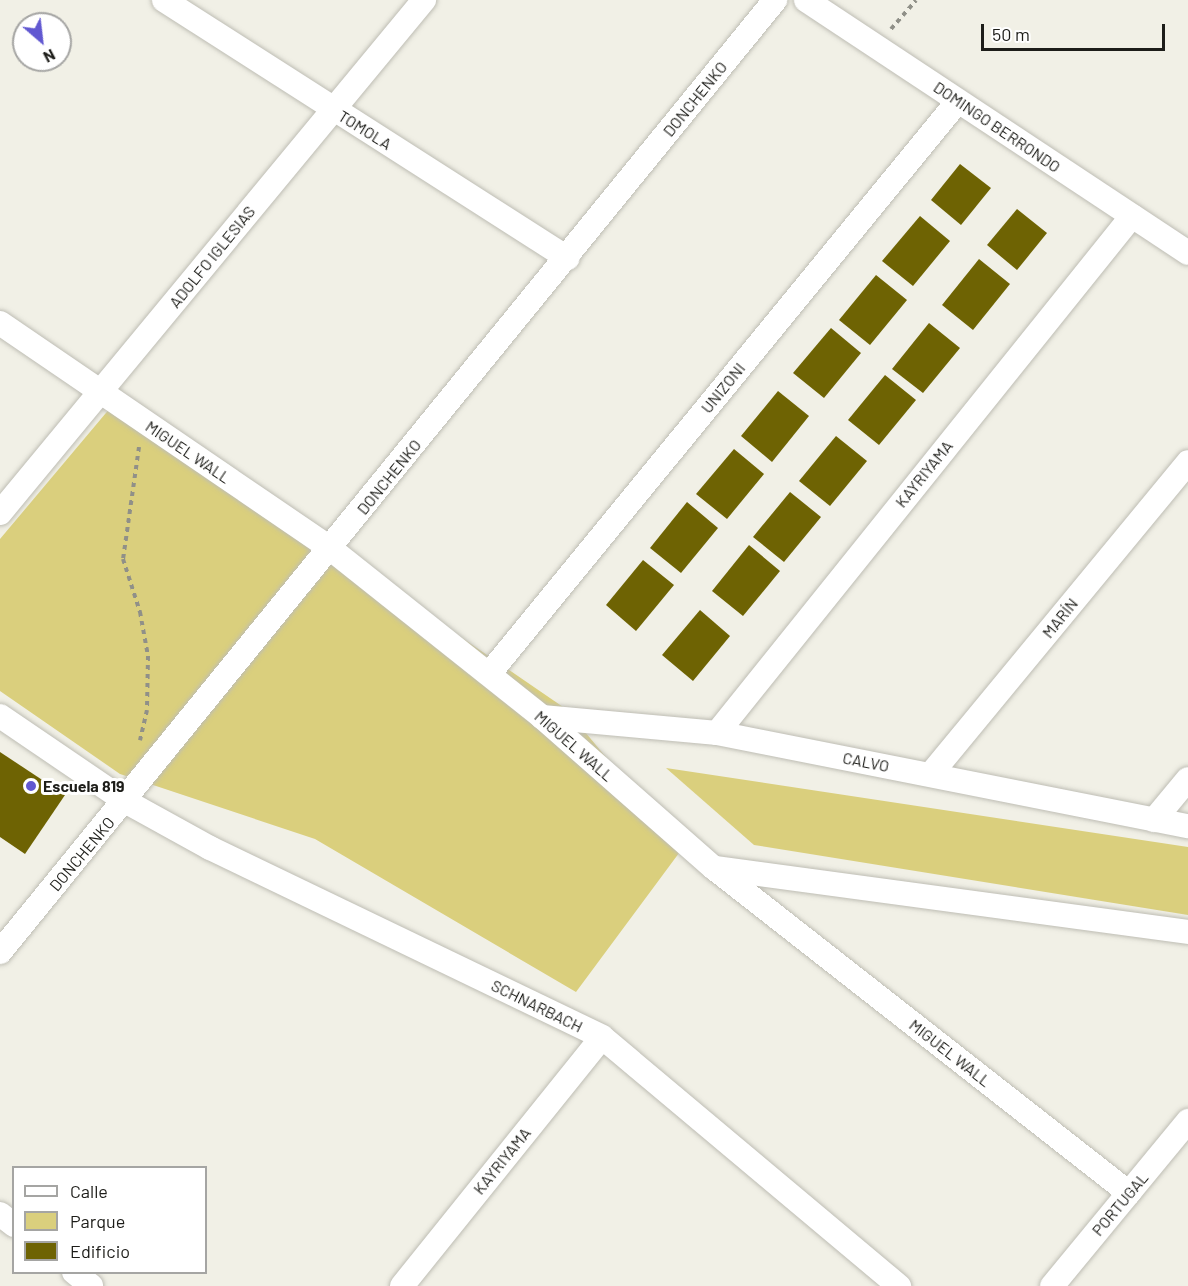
<!DOCTYPE html>
<html>
<head>
<meta charset="utf-8">
<style>
  body { margin:0 }
  #map { position:relative; width:1188px; height:1286px; overflow:hidden; background:#f1f0e6; font-family:Barlow,sans-serif }
  div>[style] { position:absolute }
  .green>* { inset:0; background:#dacf7d }
  .building>* { inset:0; background:#6e6303 }
  .path>* { height:4px; margin-top:-2px; transform-origin:0; background:repeating-linear-gradient(90deg,#909088 0 4.5px,transparent 0 9px) }
  .roads { filter:drop-shadow(0 0 2px #bebdb4) drop-shadow(0 0 2px #bebdb4) }
  .minor>* { height:24px; margin:-12px; padding:0 12px; transform-origin:12px; border-radius:12px; background:#fff }
  .dots>* { width:16px; height:16px; translate:-50% -50%; box-sizing:border-box; border:3px solid #fff; border-radius:50% }
  span { translate:-50% -50%; white-space:nowrap; text-align:center; line-height:1.15; -webkit-text-stroke:6px #fff; paint-order:stroke }
  .street-label { font-size:16px; color:#1d1d19 }
  .poi-label { font-size:16px; color:#1d1d19; font-weight:700 }
  .left { translate:0 -50%; text-align:left }
  .legend { position:absolute; left:12px; top:1166px; width:195px; height:108px; box-sizing:border-box; background:#fff; border:2px solid #a5a5a3; margin:0; padding:8px 10px; list-style:none; font-size:18px; color:#1d1d19 }
  .legend li { display:flex; align-items:center; gap:12px; height:30px }
  .legend b { width:30px; border:2px solid #a5a5a3 }
  .north { position:absolute; left:12px; top:12px; width:60px; height:60px; box-sizing:border-box; background:#fff; border:2px solid #a5a5a3; border-radius:50%; rotate:152deg; font-size:16px; font-weight:700; line-height:24px; text-align:center; color:#1d1d19 }
  .north::after { content:''; display:block; margin:auto; width:21px; height:27px; background:#6158d1; clip-path:polygon(50% 0,100% 100%,50% 72%,0 100%) }
  .scale { position:absolute; left:981px; top:24px; width:184px; height:27px; box-sizing:border-box; border:3px solid #1d1d19; border-top:0; padding-left:8px; font-size:18px; line-height:21px; white-space:nowrap; color:#1d1d19; -webkit-text-stroke:4px #fff; paint-order:stroke }
</style>
</head>
<body>
<div id="map">
  <div class="green">
    <div style="clip-path:polygon(116px 401px,566px 709px,682px 849px,576px 992px,315px 839px,120px 774px,0 691px,0 539px)"></div>
    <div style="clip-path:polygon(666px 768px,1188px 847px,1188px 915px,754px 845px)"></div>
  </div>
  <div class="building">
    <div style="clip-path:polygon(960px 164px,991px 188px,961px 225px,931px 200px)"></div>
    <div style="clip-path:polygon(1017px 209px,1047px 233px,1017px 270px,987px 245px)"></div>
    <div style="clip-path:polygon(920px 216px,950px 241px,913px 286px,882px 261px)"></div>
    <div style="clip-path:polygon(979px 259px,1010px 284px,973px 330px,942px 305px)"></div>
    <div style="clip-path:polygon(876px 275px,907px 300px,870px 345px,839px 320px)"></div>
    <div style="clip-path:polygon(929px 323px,960px 348px,923px 393px,892px 369px)"></div>
    <div style="clip-path:polygon(831px 328px,861px 353px,824px 398px,793px 373px)"></div>
    <div style="clip-path:polygon(885px 375px,916px 400px,879px 445px,848px 420px)"></div>
    <div style="clip-path:polygon(778px 391px,809px 416px,772px 462px,741px 436px)"></div>
    <div style="clip-path:polygon(836px 436px,867px 461px,830px 506px,799px 481px)"></div>
    <div style="clip-path:polygon(734px 449px,764px 474px,727px 519px,696px 494px)"></div>
    <div style="clip-path:polygon(790px 492px,821px 517px,784px 562px,753px 537px)"></div>
    <div style="clip-path:polygon(687px 502px,718px 528px,681px 573px,650px 548px)"></div>
    <div style="clip-path:polygon(749px 545px,780px 571px,743px 616px,712px 591px)"></div>
    <div style="clip-path:polygon(643px 560px,674px 585px,636px 631px,606px 605px)"></div>
    <div style="clip-path:polygon(700px 610px,730px 636px,693px 681px,662px 655px)"></div>
    <div style="clip-path:polygon(0 752px,65px 795px,25px 854px,0 837px)"></div>
  </div>
  <div class="path">
    <div style="left:891px;top:29px;width:38px;rotate:-49deg"></div>
    <div style="left:139px;top:447px;width:113px;rotate:98.1deg"></div>
    <div style="left:123px;top:559px;width:56px;rotate:72.2deg"></div>
    <div style="left:140px;top:612px;width:45px;rotate:79.7deg"></div>
    <div style="left:148px;top:656px;width:54px;rotate:91.1deg"></div>
    <div style="left:147px;top:710px;width:31px;rotate:103deg"></div>
  </div>
  <div class="roads">
    <div class="minor">
      <div style="left:164px;top:0;width:479px;rotate:32.6deg"></div>
      <div style="left:806px;top:0;width:458px;rotate:33.5deg"></div>
      <div style="left:0;top:323px;width:401px;rotate:34.3deg"></div>
      <div style="left:331px;top:549px;width:270px;rotate:38.5deg"></div>
      <div style="left:542px;top:717px;width:229px;rotate:41.3deg"></div>
      <div style="left:714px;top:868px;width:527px;rotate:38.07deg"></div>
      <div style="left:0;top:513px;width:666px;rotate:-50.43deg"></div>
      <div style="left:489px;top:674px;width:740px;rotate:-50.7deg"></div>
      <div style="left:0;top:716px;width:151px;rotate:34.2deg"></div>
      <div style="left:125px;top:801px;width:97px;rotate:28.9deg"></div>
      <div style="left:210px;top:848px;width:435px;rotate:25.7deg"></div>
      <div style="left:602px;top:1037px;width:388px;rotate:40deg"></div>
      <div style="left:542px;top:717px;width:176px;rotate:5.2deg"></div>
      <div style="left:717px;top:733px;width:480px;rotate:11.2deg"></div>
      <div style="left:717px;top:733px;width:663px;rotate:-51.25deg"></div>
      <div style="left:931px;top:774px;width:404px;rotate:-50.5deg"></div>
      <div style="left:1154px;top:820px;width:53px;rotate:-50.3deg"></div>
      <div style="left:715px;top:868px;width:477px;rotate:7.7deg"></div>
      <div style="left:0;top:952px;width:1228px;rotate:-50.85deg"></div>
      <div style="left:0;top:1214px;width:18px;rotate:38deg"></div>
      <div style="left:74px;top:1272px;width:22px;rotate:39deg"></div>
      <div style="left:402px;top:1286px;width:319px;rotate:-51.2deg"></div>
      <div style="left:1052px;top:1286px;width:214px;rotate:-50.5deg"></div>
    </div>
  </div>
  <div class="dots">
    <div style="left:31px;top:786px;background:#6158d1"></div>
  </div>
  <div class="street-label">
    <span style="left:695px;top:99px;rotate:-51deg">DONCHENKO</span>
    <span style="left:997px;top:127px;rotate:34deg">DOMINGO BERRONDO</span>
    <span style="left:365px;top:130px;rotate:32deg">TOMOLA</span>
    <span style="left:212px;top:257px;rotate:-51deg">ADOLFO IGLESIAS</span>
    <span style="left:723px;top:388px;rotate:-51deg">UNIZONI</span>
    <span style="left:188px;top:452px;rotate:34deg">MIGUEL WALL</span>
    <span style="left:924px;top:474px;rotate:-51deg">KAYRIYAMA</span>
    <span style="left:389px;top:477px;rotate:-51deg">DONCHENKO</span>
    <span style="left:1060px;top:618px;rotate:-51deg">MARÍN</span>
    <span style="left:574px;top:746px;rotate:41deg">MIGUEL WALL</span>
    <span style="left:866px;top:762px;rotate:11deg">CALVO</span>
    <span style="left:82px;top:854px;rotate:-50deg">DONCHENKO</span>
    <span style="left:537px;top:1006px;rotate:26deg">SCHNARBACH</span>
    <span style="left:950px;top:1053px;rotate:38deg">MIGUEL WALL</span>
    <span style="left:502px;top:1161px;rotate:-51deg">KAYRIYAMA</span>
    <span style="left:1120px;top:1204px;rotate:-50deg">PORTUGAL</span>
  </div>
  <div class="poi-label">
    <span class="left" style="left:43px;top:786px">Escuela 819</span>
  </div>
  <ul class="legend">
  <li><b style="height:8px;background:#fff"></b>Calle</li>
  <li><b style="height:16px;background:#dacf7d"></b>Parque</li>
  <li><b style="height:16px;background:#6e6303"></b>Edificio</li>
  </ul>
  <div class="north">N</div>
  <div class="scale">50 m</div>
</div>
</body>
</html>
